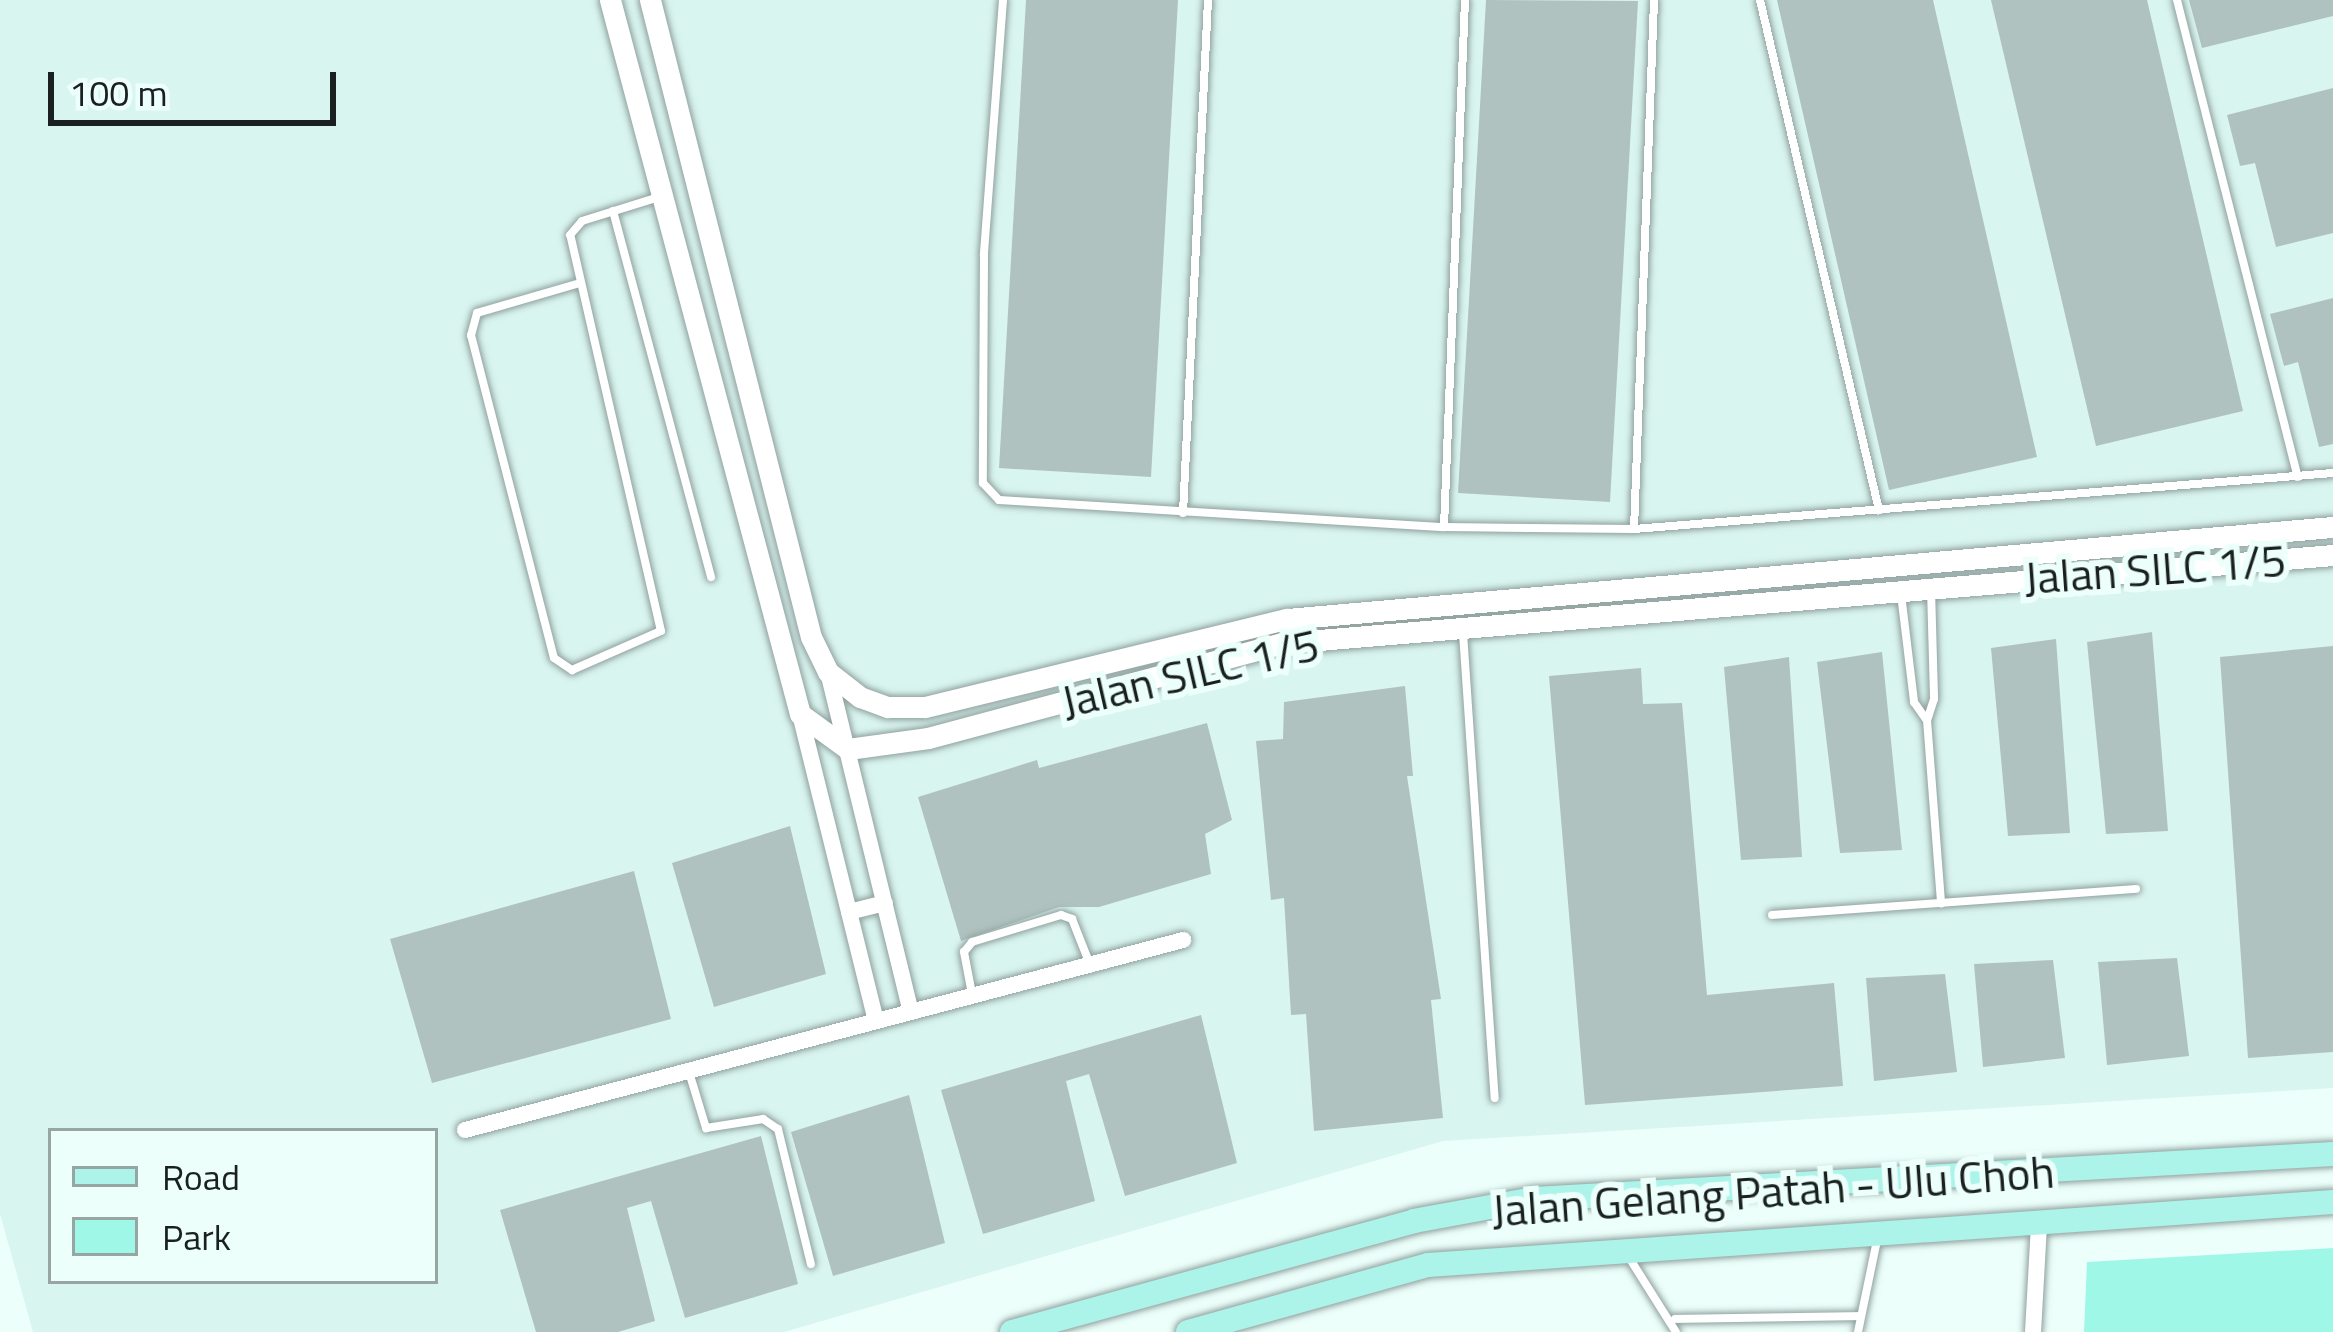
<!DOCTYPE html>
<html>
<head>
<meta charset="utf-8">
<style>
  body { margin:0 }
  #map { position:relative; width:2333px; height:1332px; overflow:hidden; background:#ecfffb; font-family:"Titillium Web",sans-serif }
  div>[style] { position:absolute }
  .built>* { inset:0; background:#d9f5f0 }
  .green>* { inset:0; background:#9ff7e8 }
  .building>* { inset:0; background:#b0c2bf }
  .roads { filter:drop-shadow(0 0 3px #90a19e) drop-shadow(0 0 3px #90a19e) }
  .service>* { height:8px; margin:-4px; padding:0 4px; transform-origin:4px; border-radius:4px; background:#fff }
  .minor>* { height:16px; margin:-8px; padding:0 8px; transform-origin:8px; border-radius:8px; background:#fff }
  .tertiary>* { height:21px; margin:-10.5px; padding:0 10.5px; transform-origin:10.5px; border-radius:10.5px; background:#fff }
  .primary>* { height:24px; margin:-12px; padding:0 12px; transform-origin:12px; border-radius:12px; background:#acf4e9 }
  span { translate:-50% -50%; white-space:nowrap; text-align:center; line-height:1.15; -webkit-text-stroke:12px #ecfffb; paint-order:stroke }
  .street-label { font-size:45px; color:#19201f }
  .legend { position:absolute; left:48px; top:1128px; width:390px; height:156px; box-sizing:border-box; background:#ecfffb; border:3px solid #98a6a3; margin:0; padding:15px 21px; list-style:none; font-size:36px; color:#19201f }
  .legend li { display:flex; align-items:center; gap:24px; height:60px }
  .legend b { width:60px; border:3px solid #98a6a3 }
  .scale { position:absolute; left:48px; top:72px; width:288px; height:54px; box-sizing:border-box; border:6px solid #19201f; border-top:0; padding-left:15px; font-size:36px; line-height:42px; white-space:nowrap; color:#19201f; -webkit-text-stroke:9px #ecfffb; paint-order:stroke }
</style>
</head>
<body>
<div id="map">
  <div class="built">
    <div style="clip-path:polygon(evenodd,0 0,2333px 0,2333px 1088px,1443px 1141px,784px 1332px,33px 1332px,0 1214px,0 0,51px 1131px,435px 1131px,435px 1281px,51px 1281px,51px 1131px)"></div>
  </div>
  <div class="green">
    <div style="clip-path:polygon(2333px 1248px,2333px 1332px,2084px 1332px,2087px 1262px)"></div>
  </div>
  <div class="building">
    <div style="clip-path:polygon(1026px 0,1178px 0,1151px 477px,999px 468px)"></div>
    <div style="clip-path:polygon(1486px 0,1638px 1px,1610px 502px,1458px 493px)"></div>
    <div style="clip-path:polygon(1777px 0,1933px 0,2037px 457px,1889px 490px)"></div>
    <div style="clip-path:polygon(1991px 0,2147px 0,2243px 411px,2096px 446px)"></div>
    <div style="clip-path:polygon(2189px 0,2333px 0,2333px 16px,2202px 48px)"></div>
    <div style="clip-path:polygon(2333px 88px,2333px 233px,2276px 247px,2255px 163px,2240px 166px,2227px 115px)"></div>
    <div style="clip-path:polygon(2333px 298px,2333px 444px,2319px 447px,2298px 362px,2284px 366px,2270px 314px)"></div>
    <div style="clip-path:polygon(2152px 632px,2168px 831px,2106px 834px,2087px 642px)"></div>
    <div style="clip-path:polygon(2056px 639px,2070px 833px,2008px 836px,1991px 648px)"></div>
    <div style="clip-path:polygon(2333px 646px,2333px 1052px,2248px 1058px,2220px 657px)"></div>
    <div style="clip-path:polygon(1882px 652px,1902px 850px,1840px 853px,1817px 662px)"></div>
    <div style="clip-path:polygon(1789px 657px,1802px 857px,1741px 860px,1724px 667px)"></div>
    <div style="clip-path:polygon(1641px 668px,1643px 704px,1682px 703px,1707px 995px,1834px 983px,1843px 1086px,1585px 1105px,1549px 676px)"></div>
    <div style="clip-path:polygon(1405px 686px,1413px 776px,1407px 776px,1441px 999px,1431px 1000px,1443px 1118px,1314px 1131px,1306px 1014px,1291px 1015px,1284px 898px,1271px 900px,1256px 741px,1283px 739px,1284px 702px)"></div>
    <div style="clip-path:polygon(1207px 723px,1232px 820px,1205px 834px,1211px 874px,1099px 907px,1059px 907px,961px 941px,918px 797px,1037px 760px,1039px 768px)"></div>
    <div style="clip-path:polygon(790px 826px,826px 974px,714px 1007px,672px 863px)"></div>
    <div style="clip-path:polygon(634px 871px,671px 1019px,432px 1083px,390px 939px)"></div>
    <div style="clip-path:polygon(2177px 958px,2189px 1056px,2107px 1065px,2098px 962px)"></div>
    <div style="clip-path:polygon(2053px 960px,2065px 1058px,1983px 1067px,1974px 964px)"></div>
    <div style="clip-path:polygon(1945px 974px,1957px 1072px,1874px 1081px,1866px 978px)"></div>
    <div style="clip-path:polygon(1201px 1015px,1237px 1163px,1125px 1196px,1089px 1074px,1066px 1081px,1095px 1201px,983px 1234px,941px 1090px)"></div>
    <div style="clip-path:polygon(909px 1095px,945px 1243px,833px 1276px,791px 1132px)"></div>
    <div style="clip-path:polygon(761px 1136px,798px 1284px,685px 1318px,651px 1201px,627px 1208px,655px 1321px,618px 1332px,536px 1332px,500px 1210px)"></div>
  </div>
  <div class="roads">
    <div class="service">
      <div style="left:1003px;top:0;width:256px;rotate:94.3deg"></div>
      <div style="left:984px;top:255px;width:228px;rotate:90.3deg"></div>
      <div style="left:983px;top:483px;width:23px;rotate:47deg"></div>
      <div style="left:999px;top:500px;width:446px;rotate:3.5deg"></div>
      <div style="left:1444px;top:527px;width:190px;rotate:0.6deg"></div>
      <div style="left:1634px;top:529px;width:701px;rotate:-4.58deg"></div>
      <div style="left:1760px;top:0;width:524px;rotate:76.87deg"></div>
      <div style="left:2177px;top:0;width:492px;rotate:75.8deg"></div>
      <div style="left:613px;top:211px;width:379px;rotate:75deg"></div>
      <div style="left:580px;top:283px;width:107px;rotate:163.8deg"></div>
      <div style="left:477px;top:313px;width:23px;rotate:105deg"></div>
      <div style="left:471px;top:335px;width:333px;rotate:75.6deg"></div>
      <div style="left:554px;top:658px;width:22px;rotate:34deg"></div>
      <div style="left:572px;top:670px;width:97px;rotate:-23.7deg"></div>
      <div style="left:661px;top:631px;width:406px;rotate:-102.9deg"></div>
      <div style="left:570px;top:235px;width:18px;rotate:-49deg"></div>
      <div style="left:582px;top:221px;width:81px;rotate:-17.3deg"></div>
      <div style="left:1183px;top:513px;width:514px;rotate:-87.21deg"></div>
      <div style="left:1444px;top:527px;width:527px;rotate:-87.72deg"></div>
      <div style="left:1634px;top:529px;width:529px;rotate:-87.83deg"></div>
      <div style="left:1931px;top:589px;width:110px;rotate:88.4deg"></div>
      <div style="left:1934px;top:699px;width:22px;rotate:108deg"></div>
      <div style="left:1927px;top:720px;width:184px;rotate:85.6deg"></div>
      <div style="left:1901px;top:594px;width:109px;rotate:83.1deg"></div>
      <div style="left:1914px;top:702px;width:21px;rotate:55deg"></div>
      <div style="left:1463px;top:633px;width:466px;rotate:86.1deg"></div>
      <div style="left:1772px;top:915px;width:365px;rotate:-4.1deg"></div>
      <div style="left:972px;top:994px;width:43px;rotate:-100.8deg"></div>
      <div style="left:964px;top:952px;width:13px;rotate:-51deg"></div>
      <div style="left:972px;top:942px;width:93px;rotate:-16.9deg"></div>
      <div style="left:1061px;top:915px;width:12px;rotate:20deg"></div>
      <div style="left:1072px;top:919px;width:46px;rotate:68.4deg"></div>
      <div style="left:689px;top:1072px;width:59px;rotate:73.1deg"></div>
      <div style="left:706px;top:1128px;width:58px;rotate:-9deg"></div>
      <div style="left:763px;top:1119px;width:18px;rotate:34deg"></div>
      <div style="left:778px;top:1129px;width:139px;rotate:76.3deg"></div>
      <div style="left:1630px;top:1259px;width:86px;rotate:57.8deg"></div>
      <div style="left:1675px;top:1319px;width:185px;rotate:-0.9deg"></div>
      <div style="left:1858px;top:1332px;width:94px;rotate:-78.3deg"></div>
    </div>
    <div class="minor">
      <div style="left:828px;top:672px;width:350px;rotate:76.3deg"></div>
      <div style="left:800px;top:714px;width:316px;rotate:76.1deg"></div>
      <div style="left:849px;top:912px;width:37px;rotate:-14deg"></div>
      <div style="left:465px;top:1130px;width:743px;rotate:-14.82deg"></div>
      <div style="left:2033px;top:1332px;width:108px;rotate:-86.8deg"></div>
    </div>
    <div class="tertiary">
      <div style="left:610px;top:0;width:739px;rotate:75.1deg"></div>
      <div style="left:800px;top:714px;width:59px;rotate:36.1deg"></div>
      <div style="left:848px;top:749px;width:81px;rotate:-7.8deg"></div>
      <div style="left:928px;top:738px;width:367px;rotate:-15deg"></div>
      <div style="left:1283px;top:643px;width:1054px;rotate:-4.79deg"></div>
      <div style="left:650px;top:0;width:657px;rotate:75.82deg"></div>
      <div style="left:811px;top:637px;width:39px;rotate:64deg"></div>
      <div style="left:828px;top:672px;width:41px;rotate:38deg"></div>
      <div style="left:860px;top:697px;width:30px;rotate:20deg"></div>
      <div style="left:888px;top:707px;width:37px"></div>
      <div style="left:925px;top:707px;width:373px;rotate:-13.7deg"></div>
      <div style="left:1287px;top:619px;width:1050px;rotate:-5.03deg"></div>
    </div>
    <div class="primary">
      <div style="left:1012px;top:1332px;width:417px;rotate:-15.4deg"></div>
      <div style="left:1414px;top:1221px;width:122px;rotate:-10.4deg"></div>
      <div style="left:1534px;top:1199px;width:800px;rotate:-3.22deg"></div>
      <div style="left:1188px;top:1332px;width:249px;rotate:-15.6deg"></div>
      <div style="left:1428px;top:1265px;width:907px;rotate:-3.98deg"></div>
    </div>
  </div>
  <div class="street-label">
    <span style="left:2155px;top:569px;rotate:-4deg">Jalan SILC 1/5</span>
    <span style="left:1190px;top:673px;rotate:-13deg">Jalan SILC 1/5</span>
    <span style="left:1773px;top:1191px;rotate:-4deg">Jalan Gelang Patah - Ulu Choh</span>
  </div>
  <ul class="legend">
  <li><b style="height:15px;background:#acf4e9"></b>Road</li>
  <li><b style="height:33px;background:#9ff7e8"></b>Park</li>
  </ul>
  <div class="scale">100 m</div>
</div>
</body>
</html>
